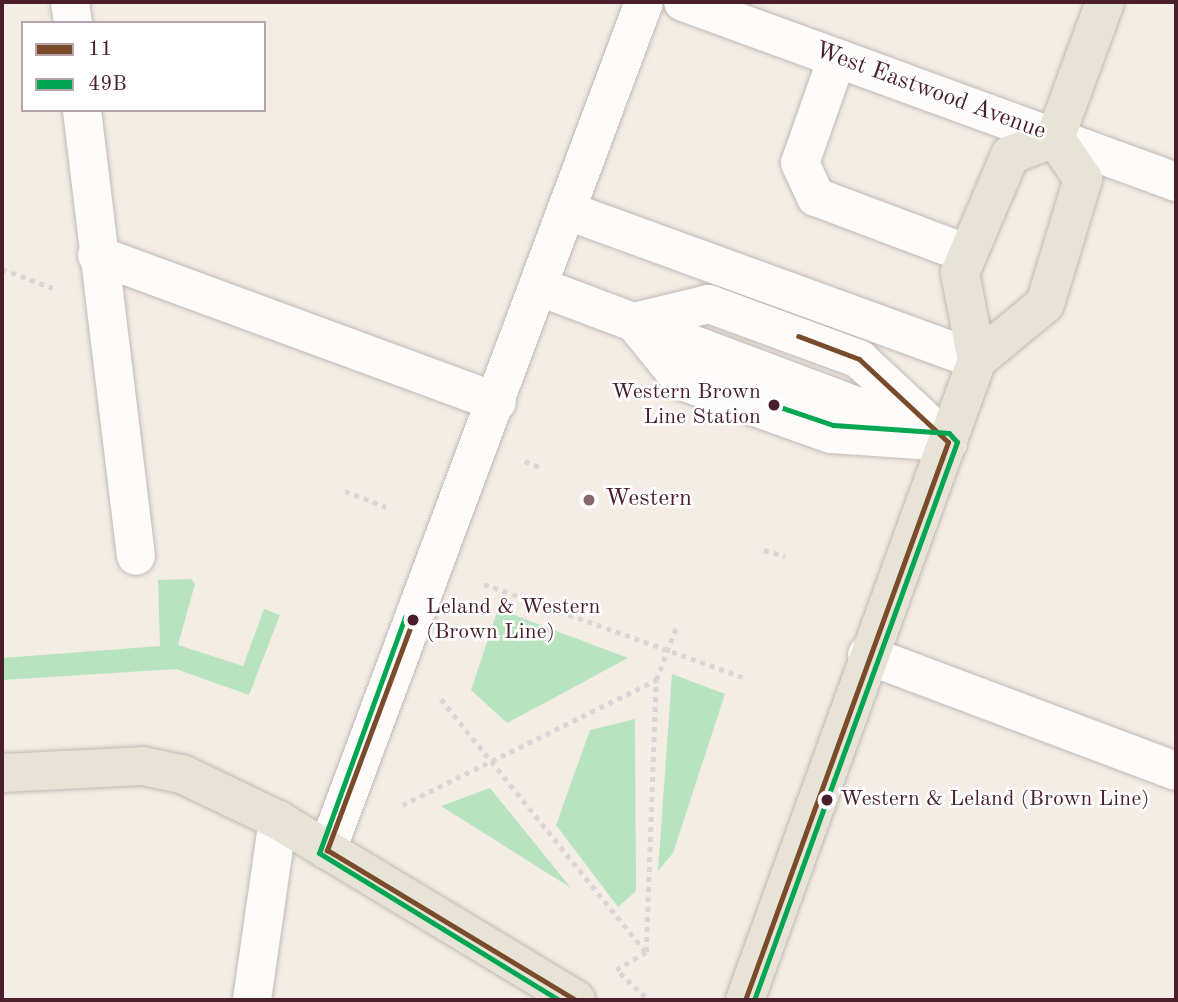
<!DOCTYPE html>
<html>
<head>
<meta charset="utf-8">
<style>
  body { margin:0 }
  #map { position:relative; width:1178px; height:1002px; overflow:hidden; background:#f3ede5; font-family:"Old Standard TT",serif }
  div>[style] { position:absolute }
  .green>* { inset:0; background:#b7e4bf }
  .path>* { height:4.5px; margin-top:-2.25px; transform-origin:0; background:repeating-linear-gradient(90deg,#dad6d5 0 5px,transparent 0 10px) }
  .roads { filter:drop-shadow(0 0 2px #c2b9b5) drop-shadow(0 0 2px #c2b9b5) }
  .minor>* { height:38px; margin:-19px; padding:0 19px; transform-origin:19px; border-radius:19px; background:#fdfcfb }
  .major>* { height:38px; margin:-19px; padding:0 19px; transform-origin:19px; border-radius:19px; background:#e8e3d7 }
  .bus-1>* { height:5px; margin:-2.5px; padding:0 2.5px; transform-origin:2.5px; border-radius:2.5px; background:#7a4b2a }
  .bus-2>* { height:5px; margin:-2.5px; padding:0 2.5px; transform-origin:2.5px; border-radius:2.5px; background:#00a651 }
  .dots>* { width:19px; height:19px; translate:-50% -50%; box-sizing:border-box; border:4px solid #fff; border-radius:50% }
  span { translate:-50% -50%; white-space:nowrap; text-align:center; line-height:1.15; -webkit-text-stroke:5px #fff; paint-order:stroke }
  .bus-label { font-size:22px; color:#4a1f2b }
  .right { translate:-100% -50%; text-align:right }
  .left { translate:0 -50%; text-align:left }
  .street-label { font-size:24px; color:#4a1f2b }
  .poi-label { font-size:24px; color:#4a1f2b }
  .frame { position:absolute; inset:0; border:4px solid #4a1f2b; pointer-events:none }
  .legend { position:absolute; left:21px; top:21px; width:245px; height:91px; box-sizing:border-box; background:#fff; border:2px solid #b7a5aa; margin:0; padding:9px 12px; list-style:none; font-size:21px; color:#4a1f2b }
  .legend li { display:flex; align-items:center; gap:14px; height:35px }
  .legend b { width:35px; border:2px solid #b7a5aa }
</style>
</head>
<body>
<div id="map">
  <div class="green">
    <div style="clip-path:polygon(191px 579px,195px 584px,178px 645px,243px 666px,264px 609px,280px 615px,249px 695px,176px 669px,2px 680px,2px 658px,160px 646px,158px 580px)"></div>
    <div style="clip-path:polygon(498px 609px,628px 658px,507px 723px,471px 690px)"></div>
    <div style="clip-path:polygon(672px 674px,725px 694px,673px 853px,658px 871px)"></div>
    <div style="clip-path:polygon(635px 719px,636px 891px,618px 907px,556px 825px,590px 730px)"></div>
    <div style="clip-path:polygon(490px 788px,571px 888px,441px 806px)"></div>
  </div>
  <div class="path">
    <div style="left:2px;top:269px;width:54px;rotate:20.4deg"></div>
    <div style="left:525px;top:461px;width:16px;rotate:22deg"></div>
    <div style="left:345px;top:491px;width:44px;rotate:21.3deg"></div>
    <div style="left:764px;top:550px;width:22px;rotate:16deg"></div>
    <div style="left:484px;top:584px;width:275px;rotate:19.8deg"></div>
    <div style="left:441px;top:699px;width:326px;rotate:51deg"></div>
    <div style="left:402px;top:805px;width:283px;rotate:-26.2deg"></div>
    <div style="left:656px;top:680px;width:56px;rotate:-69deg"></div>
    <div style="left:616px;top:970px;width:35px;rotate:-31deg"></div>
    <div style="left:646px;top:952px;width:272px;rotate:-87.9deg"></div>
    <div style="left:620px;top:973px;width:40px;rotate:43deg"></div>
  </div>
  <div class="roads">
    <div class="minor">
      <div style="left:70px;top:2px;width:21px;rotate:82deg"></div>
      <div style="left:683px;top:2px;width:525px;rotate:20.06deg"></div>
      <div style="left:837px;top:58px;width:111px;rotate:109.4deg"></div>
      <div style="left:800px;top:163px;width:38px;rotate:65deg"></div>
      <div style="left:816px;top:197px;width:162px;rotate:20.6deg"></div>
      <div style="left:82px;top:110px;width:449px;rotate:83.1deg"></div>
      <div style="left:568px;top:211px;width:435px;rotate:20deg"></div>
      <div style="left:97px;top:255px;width:426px;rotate:20.2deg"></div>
      <div style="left:540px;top:287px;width:403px;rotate:20.6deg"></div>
      <div style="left:709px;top:304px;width:160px;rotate:20.1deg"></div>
      <div style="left:859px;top:359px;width:122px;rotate:43deg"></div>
      <div style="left:948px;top:442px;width:117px;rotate:-176.1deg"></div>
      <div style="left:831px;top:434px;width:158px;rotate:-160.4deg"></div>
      <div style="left:682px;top:381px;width:76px;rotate:-129.1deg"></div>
      <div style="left:634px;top:322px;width:77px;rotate:-13.5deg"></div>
      <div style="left:867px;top:655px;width:330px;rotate:20.6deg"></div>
      <div style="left:327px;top:850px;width:905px;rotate:-69.5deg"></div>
      <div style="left:252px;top:1000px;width:182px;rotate:-81.8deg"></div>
    </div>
    <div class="major">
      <div style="left:977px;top:360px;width:88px;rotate:-39.5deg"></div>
      <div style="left:1045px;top:304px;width:131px;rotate:-73.1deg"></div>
      <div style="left:1083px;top:179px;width:50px;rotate:-124.3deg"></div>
      <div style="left:2px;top:773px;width:141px;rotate:-2.8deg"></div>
      <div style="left:143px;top:766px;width:40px;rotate:12deg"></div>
      <div style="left:182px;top:774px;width:106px;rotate:25.6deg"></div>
      <div style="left:278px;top:820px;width:348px;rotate:31.1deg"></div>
      <div style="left:745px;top:1000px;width:681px;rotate:-70.07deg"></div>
      <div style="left:977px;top:360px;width:89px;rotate:-101.1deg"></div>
      <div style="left:960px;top:273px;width:128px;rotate:-67deg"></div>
      <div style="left:1010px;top:155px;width:48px;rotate:-20.7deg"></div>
      <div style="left:1055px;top:138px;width:145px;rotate:-69.8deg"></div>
    </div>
  </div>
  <div class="bus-1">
    <div style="left:413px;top:620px;width:246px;rotate:110.5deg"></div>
    <div style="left:327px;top:850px;width:291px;rotate:31.1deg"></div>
    <div style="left:745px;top:1000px;width:594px;rotate:-70.01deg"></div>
    <div style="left:948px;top:442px;width:122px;rotate:-137deg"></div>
    <div style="left:859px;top:359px;width:65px;rotate:-159.3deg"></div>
  </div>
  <div class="bus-2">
    <div style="left:405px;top:617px;width:251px;rotate:110deg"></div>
    <div style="left:319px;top:853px;width:281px;rotate:31.5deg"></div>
    <div style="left:754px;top:1000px;width:594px;rotate:-70.01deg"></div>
    <div style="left:957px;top:442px;width:12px;rotate:-132deg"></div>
    <div style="left:949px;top:433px;width:116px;rotate:-176.1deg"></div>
    <div style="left:833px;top:425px;width:62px;rotate:-161.3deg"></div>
  </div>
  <div class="dots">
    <div style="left:774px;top:405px;background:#4a1f2b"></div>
    <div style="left:589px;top:500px;background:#85676c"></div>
    <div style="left:413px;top:620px;background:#4a1f2b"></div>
    <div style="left:827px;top:800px;background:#4a1f2b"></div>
  </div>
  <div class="bus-label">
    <span class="right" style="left:761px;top:405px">Western Brown<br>Line Station</span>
    <span class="left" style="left:426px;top:620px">Leland &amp; Western<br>(Brown Line)</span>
    <span class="left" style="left:840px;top:800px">Western &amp; Leland (Brown Line)</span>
  </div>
  <div class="street-label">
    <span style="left:930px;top:92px;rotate:20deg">West Eastwood Avenue</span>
  </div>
  <div class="poi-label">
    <span class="left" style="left:605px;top:500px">Western</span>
  </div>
  <div class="frame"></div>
  <ul class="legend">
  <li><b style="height:9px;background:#7a4b2a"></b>11</li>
  <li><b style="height:9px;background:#00a651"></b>49B</li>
  </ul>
</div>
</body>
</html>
